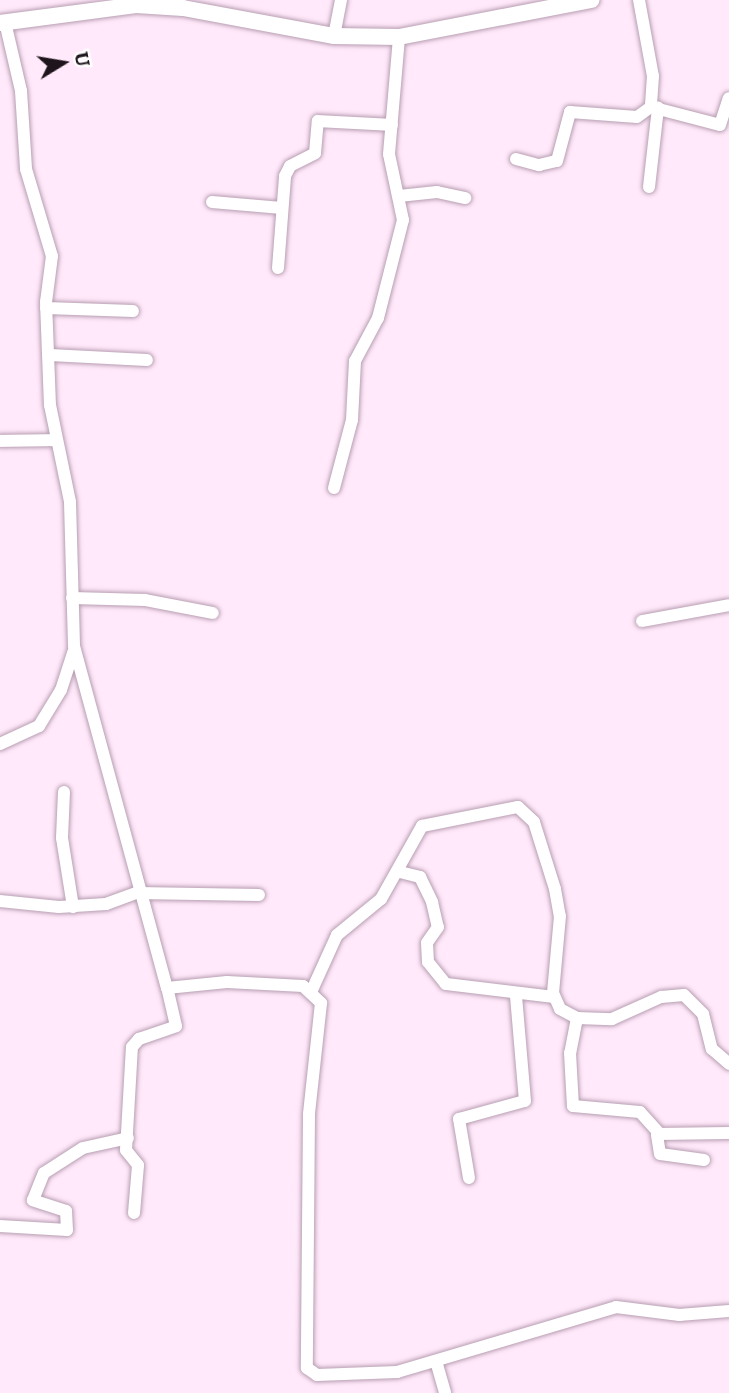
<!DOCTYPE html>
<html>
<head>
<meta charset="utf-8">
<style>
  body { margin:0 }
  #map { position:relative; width:729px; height:1393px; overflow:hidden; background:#ffe9fa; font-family:Literata,serif }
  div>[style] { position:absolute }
  .roads { filter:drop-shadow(0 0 2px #b89eb2) drop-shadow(0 0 2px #b89eb2) }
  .street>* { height:12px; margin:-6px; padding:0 6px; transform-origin:6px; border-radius:6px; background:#fff }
  .secondary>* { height:16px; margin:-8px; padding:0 8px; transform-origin:8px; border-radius:8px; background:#fff }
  span { translate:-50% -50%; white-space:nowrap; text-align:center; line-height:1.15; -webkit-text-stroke:7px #fefefe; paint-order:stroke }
  .north { position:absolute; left:28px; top:28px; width:70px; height:70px; -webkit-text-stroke:5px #fefefe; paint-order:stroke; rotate:79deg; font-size:19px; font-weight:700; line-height:28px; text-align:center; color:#1e151c }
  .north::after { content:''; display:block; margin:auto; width:24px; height:32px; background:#1e151c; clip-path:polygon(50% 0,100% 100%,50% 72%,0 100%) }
</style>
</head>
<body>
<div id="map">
  <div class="roads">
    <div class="street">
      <div style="left:639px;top:0;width:77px;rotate:79.6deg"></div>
      <div style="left:653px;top:76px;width:31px;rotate:94deg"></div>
      <div style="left:651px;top:107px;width:71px;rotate:14.6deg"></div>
      <div style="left:720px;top:125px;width:28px;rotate:-72deg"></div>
      <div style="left:5px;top:22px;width:71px;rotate:76.9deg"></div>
      <div style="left:21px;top:91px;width:78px;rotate:86.3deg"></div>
      <div style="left:26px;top:169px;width:91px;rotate:73.4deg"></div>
      <div style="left:52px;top:256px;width:46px;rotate:97.4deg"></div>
      <div style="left:46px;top:302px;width:103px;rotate:87.8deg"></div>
      <div style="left:50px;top:405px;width:99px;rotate:78.3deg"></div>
      <div style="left:70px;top:502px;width:144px;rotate:88.4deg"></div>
      <div style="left:74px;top:646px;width:354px;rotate:74.8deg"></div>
      <div style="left:167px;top:988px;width:60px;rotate:-5.7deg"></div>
      <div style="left:227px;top:982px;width:76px;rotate:3deg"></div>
      <div style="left:303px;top:986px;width:25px;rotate:43deg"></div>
      <div style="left:321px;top:1003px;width:112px;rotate:96.2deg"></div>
      <div style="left:309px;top:1114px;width:254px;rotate:90.5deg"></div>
      <div style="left:307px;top:1368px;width:12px;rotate:35deg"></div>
      <div style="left:317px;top:1375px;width:80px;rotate:-2.1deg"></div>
      <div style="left:397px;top:1372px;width:228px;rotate:-16.5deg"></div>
      <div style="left:616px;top:1307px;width:64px;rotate:7.2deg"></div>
      <div style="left:679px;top:1315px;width:50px;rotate:-4.6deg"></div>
      <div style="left:334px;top:36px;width:37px;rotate:-79deg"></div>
      <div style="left:516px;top:159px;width:24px;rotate:15deg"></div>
      <div style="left:539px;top:165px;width:18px;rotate:-13deg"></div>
      <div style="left:557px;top:161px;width:51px;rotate:-75.1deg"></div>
      <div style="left:570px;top:112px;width:67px;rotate:4.3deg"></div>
      <div style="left:637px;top:117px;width:17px;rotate:-36deg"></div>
      <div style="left:649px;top:187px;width:80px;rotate:-83.5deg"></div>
      <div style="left:399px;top:196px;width:38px;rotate:-6deg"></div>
      <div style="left:437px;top:192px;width:29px;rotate:12deg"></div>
      <div style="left:212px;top:202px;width:70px;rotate:4.9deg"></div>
      <div style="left:278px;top:268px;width:92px;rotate:-85.6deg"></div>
      <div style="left:285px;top:176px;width:11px;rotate:-63deg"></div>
      <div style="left:290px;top:166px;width:28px;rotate:-27deg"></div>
      <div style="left:315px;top:153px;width:32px;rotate:-85deg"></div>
      <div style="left:318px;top:121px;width:74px;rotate:3.1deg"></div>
      <div style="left:46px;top:308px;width:87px;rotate:2deg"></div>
      <div style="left:50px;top:355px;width:97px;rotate:3deg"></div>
      <div style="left:0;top:441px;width:55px;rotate:-1deg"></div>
      <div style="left:334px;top:488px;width:70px;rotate:-75.2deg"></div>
      <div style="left:352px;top:420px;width:59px;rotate:-87.1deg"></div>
      <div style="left:355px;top:361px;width:49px;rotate:-61.9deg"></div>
      <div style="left:378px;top:318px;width:101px;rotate:-75.7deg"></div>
      <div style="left:403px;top:220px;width:67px;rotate:-102deg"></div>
      <div style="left:389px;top:154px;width:117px;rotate:-85.1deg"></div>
      <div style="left:72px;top:598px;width:73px;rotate:1.6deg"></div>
      <div style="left:145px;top:600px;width:69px;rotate:10.8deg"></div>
      <div style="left:642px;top:621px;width:88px;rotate:-10.4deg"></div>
      <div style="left:0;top:744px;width:43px;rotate:-24.8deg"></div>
      <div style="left:39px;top:726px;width:42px;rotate:-58.6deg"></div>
      <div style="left:61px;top:690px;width:40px;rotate:-72deg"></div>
      <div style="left:64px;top:792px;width:46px;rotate:92.5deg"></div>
      <div style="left:62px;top:838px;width:70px;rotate:80.9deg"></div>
      <div style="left:400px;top:872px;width:21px;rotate:14deg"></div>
      <div style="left:420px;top:877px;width:28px;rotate:64deg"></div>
      <div style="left:432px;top:902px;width:26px;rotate:77deg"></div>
      <div style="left:438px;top:927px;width:19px;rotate:125deg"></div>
      <div style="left:427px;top:943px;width:19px;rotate:87deg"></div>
      <div style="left:428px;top:962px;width:28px;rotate:51deg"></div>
      <div style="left:446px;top:984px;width:109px;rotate:6.9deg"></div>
      <div style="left:0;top:901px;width:59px;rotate:5.8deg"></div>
      <div style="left:59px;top:907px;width:47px;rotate:-3.7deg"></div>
      <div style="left:106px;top:904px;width:33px;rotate:-20deg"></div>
      <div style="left:137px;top:893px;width:122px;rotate:0.9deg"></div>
      <div style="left:312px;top:990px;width:60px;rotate:-65.6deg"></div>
      <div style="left:337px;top:935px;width:57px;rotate:-39.3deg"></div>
      <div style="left:381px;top:899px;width:84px;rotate:-60.7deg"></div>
      <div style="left:422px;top:826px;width:98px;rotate:-11.2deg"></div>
      <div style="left:518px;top:807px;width:22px;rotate:43deg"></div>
      <div style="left:534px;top:822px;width:70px;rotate:72.6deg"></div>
      <div style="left:555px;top:889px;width:27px;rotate:80deg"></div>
      <div style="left:560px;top:916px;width:77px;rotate:95.2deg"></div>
      <div style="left:553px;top:993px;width:17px;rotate:66deg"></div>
      <div style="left:560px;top:1009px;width:19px;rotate:28deg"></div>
      <div style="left:577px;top:1018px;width:35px;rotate:2deg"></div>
      <div style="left:612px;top:1019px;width:54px;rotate:-24.2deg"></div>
      <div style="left:661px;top:997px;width:23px;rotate:-5deg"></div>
      <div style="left:684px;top:995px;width:27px;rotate:45deg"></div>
      <div style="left:703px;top:1014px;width:36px;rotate:76deg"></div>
      <div style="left:712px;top:1049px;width:23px;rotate:41deg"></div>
      <div style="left:577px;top:1018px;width:36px;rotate:101deg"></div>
      <div style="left:570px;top:1053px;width:53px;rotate:86.8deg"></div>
      <div style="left:573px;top:1106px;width:67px;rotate:5.1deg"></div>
      <div style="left:640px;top:1112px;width:27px;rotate:48deg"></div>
      <div style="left:704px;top:1160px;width:44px;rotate:-172.2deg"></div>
      <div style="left:660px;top:1154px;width:20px;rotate:-99deg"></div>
      <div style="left:657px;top:1134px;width:72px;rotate:-0.8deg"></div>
      <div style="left:469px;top:1178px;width:60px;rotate:-99.6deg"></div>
      <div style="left:459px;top:1119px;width:68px;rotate:-15.3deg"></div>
      <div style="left:525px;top:1101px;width:106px;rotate:-94.9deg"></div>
      <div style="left:134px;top:1213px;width:48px;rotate:-85.2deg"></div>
      <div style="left:138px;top:1165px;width:19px;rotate:-129deg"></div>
      <div style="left:126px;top:1150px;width:103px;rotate:-86.7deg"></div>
      <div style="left:132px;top:1047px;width:11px;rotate:-49deg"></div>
      <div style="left:139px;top:1039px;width:39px;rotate:-19deg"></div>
      <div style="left:176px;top:1026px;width:39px;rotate:-103deg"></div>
      <div style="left:0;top:1226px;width:67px;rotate:3.4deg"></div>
      <div style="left:67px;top:1230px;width:19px;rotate:-93deg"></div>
      <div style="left:66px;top:1211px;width:35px;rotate:-162deg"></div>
      <div style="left:33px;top:1200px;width:29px;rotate:-68deg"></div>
      <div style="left:44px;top:1173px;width:46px;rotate:-32.7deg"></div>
      <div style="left:83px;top:1148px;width:46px;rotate:-12.5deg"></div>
      <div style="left:436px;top:1361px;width:33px;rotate:74deg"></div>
    </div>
    <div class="secondary">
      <div style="left:0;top:23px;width:137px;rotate:-7.5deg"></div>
      <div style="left:136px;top:5px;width:47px;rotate:3.7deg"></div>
      <div style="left:183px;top:8px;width:154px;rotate:10.5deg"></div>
      <div style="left:334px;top:36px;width:65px;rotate:0.9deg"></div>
      <div style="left:399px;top:37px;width:196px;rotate:-10.9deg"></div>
    </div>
  </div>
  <div class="north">U</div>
</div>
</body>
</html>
